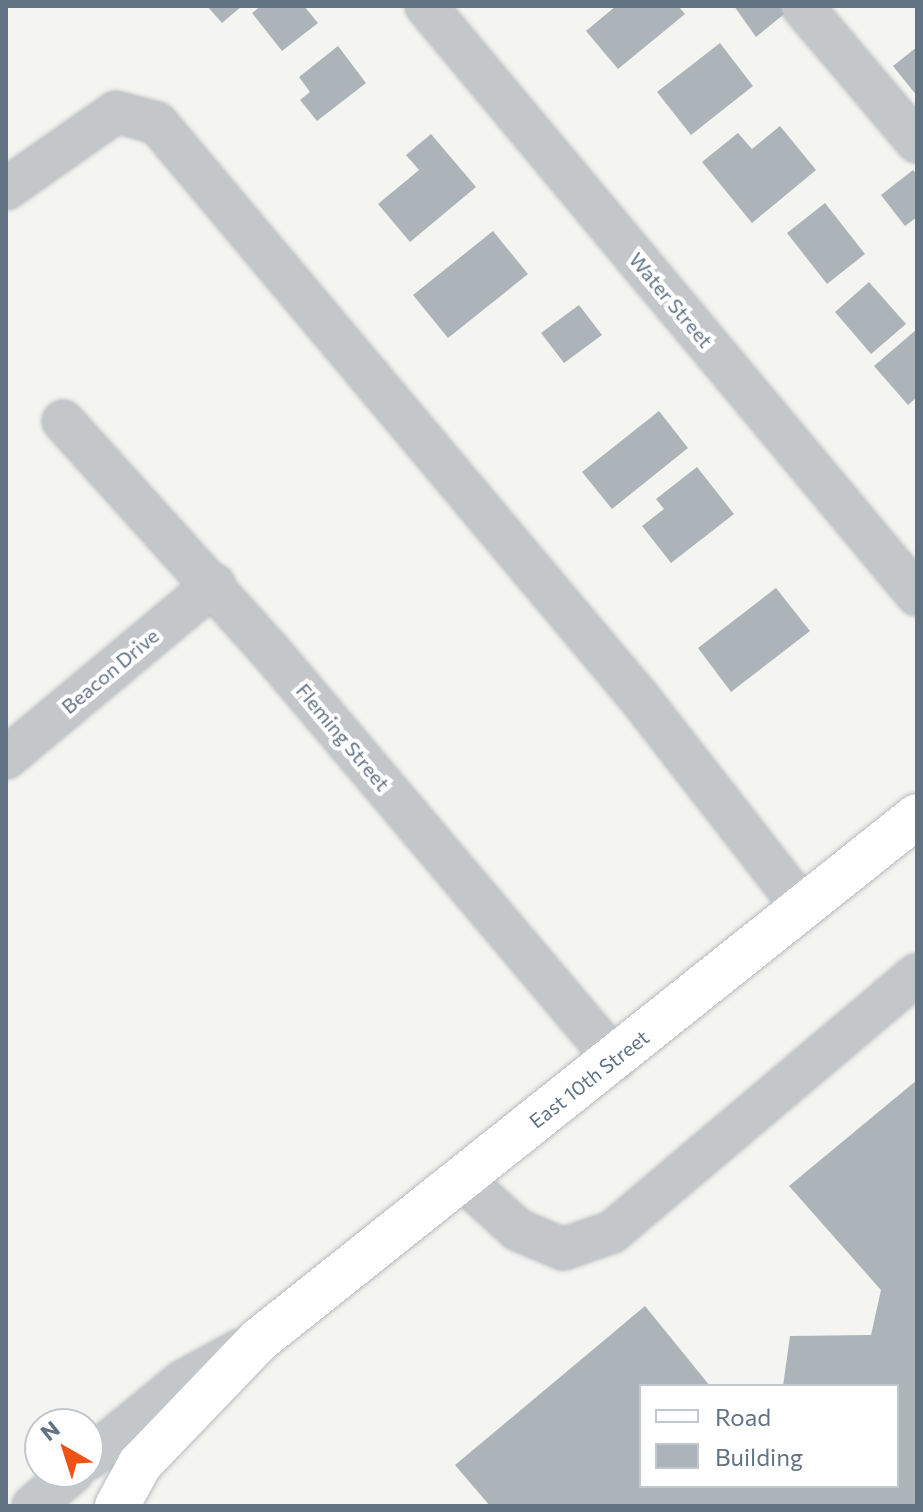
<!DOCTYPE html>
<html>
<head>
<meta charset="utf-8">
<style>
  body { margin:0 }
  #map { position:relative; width:923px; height:1512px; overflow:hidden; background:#f4f4f0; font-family:Commissioner,sans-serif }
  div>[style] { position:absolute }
  .building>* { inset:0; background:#acb4b9 }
  .roads { filter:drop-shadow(0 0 2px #b6babe) drop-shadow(0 0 2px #b6babe) }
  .minor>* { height:40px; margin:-20px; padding:0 20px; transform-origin:20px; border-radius:20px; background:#c3c7ca }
  .major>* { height:44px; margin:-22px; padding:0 22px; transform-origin:22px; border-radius:22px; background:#fff }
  span { translate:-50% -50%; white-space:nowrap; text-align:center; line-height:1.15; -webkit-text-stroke:8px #fff; paint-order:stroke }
  .street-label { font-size:20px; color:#617283 }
  .frame { position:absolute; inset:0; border:8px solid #617283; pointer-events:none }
  .legend { position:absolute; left:639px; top:1384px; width:260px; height:104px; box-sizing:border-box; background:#fff; border:2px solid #c0c7cd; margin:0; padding:10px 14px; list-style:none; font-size:24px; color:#617283 }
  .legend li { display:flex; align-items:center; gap:16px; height:40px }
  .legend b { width:40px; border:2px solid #c0c7cd }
  .north { position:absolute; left:24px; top:1408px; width:80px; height:80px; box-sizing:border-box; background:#fff; border:2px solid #c0c7cd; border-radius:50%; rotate:321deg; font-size:22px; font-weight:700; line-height:32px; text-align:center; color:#617283 }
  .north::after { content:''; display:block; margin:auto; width:28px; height:36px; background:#f05214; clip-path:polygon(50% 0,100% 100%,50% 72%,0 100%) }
</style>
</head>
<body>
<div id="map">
  <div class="building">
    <div style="clip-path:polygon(207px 6px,242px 6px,222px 23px)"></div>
    <div style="clip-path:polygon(261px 6px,304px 6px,318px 23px,282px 51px,252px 13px)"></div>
    <div style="clip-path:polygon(616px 6px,678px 6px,685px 14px,618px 69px,586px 31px)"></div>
    <div style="clip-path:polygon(734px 6px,794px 6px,756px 37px)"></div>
    <div style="clip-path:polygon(720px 43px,753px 86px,691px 135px,657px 92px)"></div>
    <div style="clip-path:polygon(338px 46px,366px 83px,317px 121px,300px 100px,310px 92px,299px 77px)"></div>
    <div style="clip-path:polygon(917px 47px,917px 96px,893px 66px)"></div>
    <div style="clip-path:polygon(780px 126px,816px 170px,752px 223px,702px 162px,738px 133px,752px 149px)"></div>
    <div style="clip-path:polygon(431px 134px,476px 187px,410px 242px,378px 204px,419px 170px,406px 155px)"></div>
    <div style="clip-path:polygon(913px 170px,917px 175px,917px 217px,905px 226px,881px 195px)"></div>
    <div style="clip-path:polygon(825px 203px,865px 254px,827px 284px,787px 233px)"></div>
    <div style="clip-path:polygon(493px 231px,528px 274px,448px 338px,413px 295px)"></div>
    <div style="clip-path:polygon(869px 282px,906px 324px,871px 354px,835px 312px)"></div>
    <div style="clip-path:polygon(579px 305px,602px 335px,564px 363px,541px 333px)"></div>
    <div style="clip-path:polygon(917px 329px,917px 397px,908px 405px,874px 366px)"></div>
    <div style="clip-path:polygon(659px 411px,688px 448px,612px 509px,582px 472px)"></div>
    <div style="clip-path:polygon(697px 467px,734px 514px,671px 563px,642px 526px,664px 509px,656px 499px)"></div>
    <div style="clip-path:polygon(776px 588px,810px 631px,731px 692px,698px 648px)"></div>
    <div style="clip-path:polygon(917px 1080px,917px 1506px,490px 1506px,455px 1465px,645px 1306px,710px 1386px,641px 1386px,641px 1486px,897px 1486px,897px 1386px,783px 1386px,790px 1336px,871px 1335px,881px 1290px,789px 1186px)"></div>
  </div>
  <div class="roads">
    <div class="minor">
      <div style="left:426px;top:6px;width:767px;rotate:50.18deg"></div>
      <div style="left:802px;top:6px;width:178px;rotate:49.8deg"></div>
      <div style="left:6px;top:189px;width:134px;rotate:-35deg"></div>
      <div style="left:116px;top:112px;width:42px;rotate:15deg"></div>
      <div style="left:157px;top:123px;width:753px;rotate:50.01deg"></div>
      <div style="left:641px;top:700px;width:264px;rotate:52.1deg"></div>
      <div style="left:63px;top:421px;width:311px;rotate:48deg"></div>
      <div style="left:271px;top:652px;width:534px;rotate:49.86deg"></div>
      <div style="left:6px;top:758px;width:271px;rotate:-39.8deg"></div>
      <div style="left:463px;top:1180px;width:74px;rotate:42.3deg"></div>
      <div style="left:518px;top:1230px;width:49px;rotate:22.9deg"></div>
      <div style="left:563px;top:1249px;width:52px;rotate:-19.1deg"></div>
      <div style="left:612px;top:1232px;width:399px;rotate:-40.2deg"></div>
      <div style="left:88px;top:1459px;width:123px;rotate:-39.4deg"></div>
      <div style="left:183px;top:1381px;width:67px;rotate:-28.5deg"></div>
      <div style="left:33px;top:1506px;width:52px;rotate:-40.4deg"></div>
    </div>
    <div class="major">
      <div style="left:117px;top:1506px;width:48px;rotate:-61.3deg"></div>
      <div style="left:140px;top:1464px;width:172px;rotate:-46.2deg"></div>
      <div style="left:259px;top:1340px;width:841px;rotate:-38.53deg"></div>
    </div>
  </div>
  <div class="street-label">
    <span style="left:671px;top:300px;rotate:50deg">Water Street</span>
    <span style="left:110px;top:671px;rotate:-40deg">Beacon Drive</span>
    <span style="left:343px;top:737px;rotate:50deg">Fleming Street</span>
    <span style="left:589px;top:1079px;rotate:-38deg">East 10th Street</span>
  </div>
  <div class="frame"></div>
  <ul class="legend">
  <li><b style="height:10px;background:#fff"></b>Road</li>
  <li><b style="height:22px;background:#acb4b9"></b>Building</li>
  </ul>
  <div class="north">N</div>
</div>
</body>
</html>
